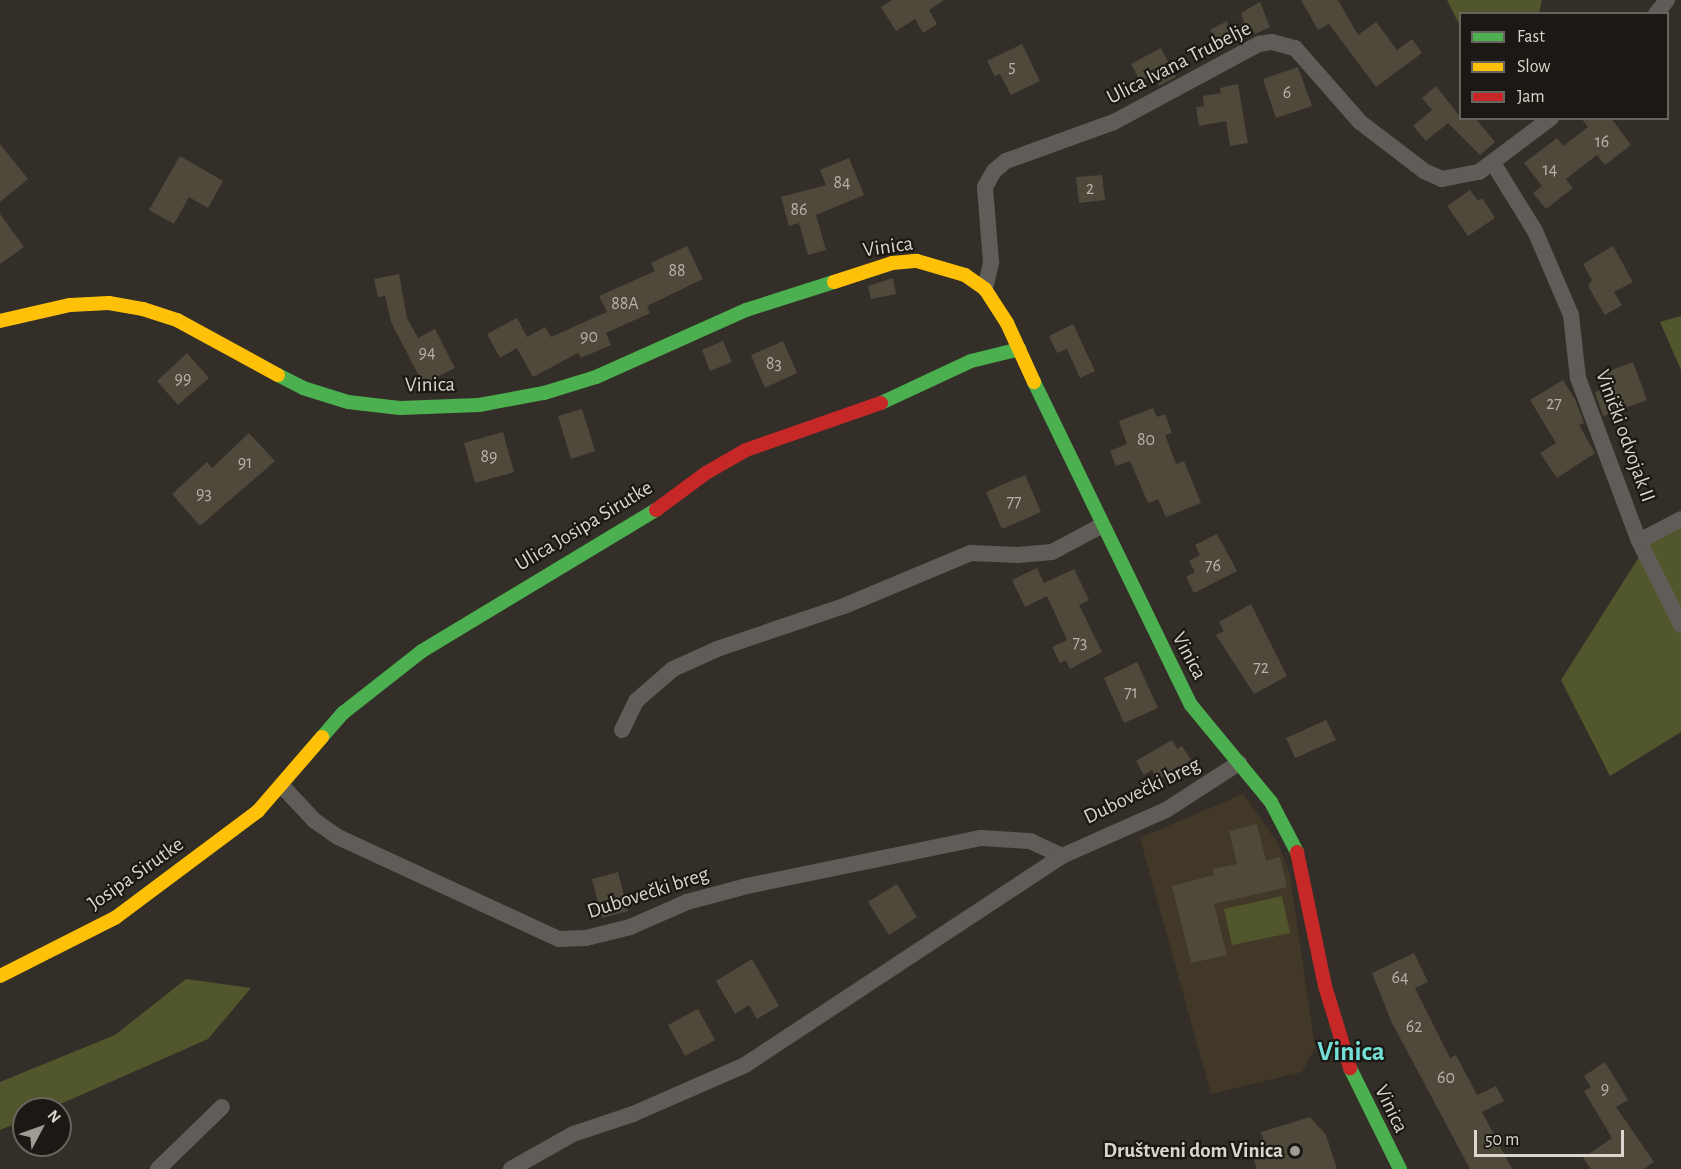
<!DOCTYPE html>
<html>
<head>
<meta charset="utf-8">
<style>
  body { margin:0 }
  #map { position:relative; width:1681px; height:1169px; overflow:hidden; background:#332f28; font-family:"Alegreya Sans",sans-serif }
  div>[style] { position:absolute }
  .built>* { inset:0; background:#413827 }
  .green>* { inset:0; background:#52562c }
  .building>* { inset:0; background:#4f493c }
  .street>* { height:16px; margin:-8px; padding:0 8px; transform-origin:8px; border-radius:8px; background:#605d58 }
  .fast>* { height:14px; margin:-7px; padding:0 7px; transform-origin:7px; border-radius:7px; background:#4caf50 }
  .slow>* { height:14px; margin:-7px; padding:0 7px; transform-origin:7px; border-radius:7px; background:#ffc107 }
  .jam>* { height:14px; margin:-7px; padding:0 7px; transform-origin:7px; border-radius:7px; background:#c62828 }
  .dots>* { width:16px; height:16px; translate:-50% -50%; box-sizing:border-box; border:3px solid #1c1813; border-radius:50% }
  span { translate:-50% -50%; white-space:nowrap; text-align:center; line-height:1.15; -webkit-text-stroke:4.5px #1c1813; paint-order:stroke }
  .number-label { font-size:18px; color:#b7b3aa }
  .number-label span { -webkit-text-stroke-width:0 }
  .street-label { font-size:21px; color:#dad6ce }
  .poi-label { font-size:21px; color:#dad6ce; font-weight:700 }
  .right { translate:-100% -50%; text-align:right }
  .district-label { font-size:27px; color:#74dfd7; font-weight:700 }
  .legend { position:absolute; left:1459px; top:12px; width:210px; height:108px; box-sizing:border-box; background:#1c1813; border:2px solid #68645e; margin:0; padding:8px 10px; list-style:none; font-size:18px; color:#dad6ce }
  .legend li { display:flex; align-items:center; gap:12px; height:30px }
  .legend b { width:30px; border:2px solid #68645e }
  .north { position:absolute; left:12px; top:1097px; width:60px; height:60px; box-sizing:border-box; background:#1c1813; border:2px solid #68645e; border-radius:50%; rotate:49deg; font-size:16px; font-weight:700; line-height:24px; text-align:center; color:#dad6ce }
  .north::after { content:''; display:block; margin:auto; width:21px; height:27px; background:#a09c94; clip-path:polygon(50% 0,100% 100%,50% 72%,0 100%) }
  .scale { position:absolute; left:1474px; top:1130px; width:150px; height:27px; box-sizing:border-box; border:3px solid #dad6ce; border-top:0; padding-left:8px; font-size:18px; line-height:21px; white-space:nowrap; color:#dad6ce; -webkit-text-stroke:4px #1c1813; paint-order:stroke }
</style>
</head>
<body>
<div id="map">
  <div class="built">
    <div style="clip-path:polygon(1243px 794px,1279px 845px,1290px 875px,1315px 1048px,1302px 1072px,1211px 1094px,1140px 838px)"></div>
  </div>
  <div class="green">
    <div style="clip-path:polygon(1447px 0,1542px 0,1539px 13px,1460px 14px,1460px 26px)"></div>
    <div style="clip-path:polygon(1681px 316px,1681px 370px,1660px 322px)"></div>
    <div style="clip-path:polygon(1681px 512px,1681px 732px,1610px 776px,1561px 680px,1660px 524px)"></div>
    <div style="clip-path:polygon(1282px 896px,1290px 933px,1232px 945px,1224px 909px)"></div>
    <div style="clip-path:polygon(186px 979px,251px 988px,208px 1039px,49px 1109px,24px 1109px,24px 1120px,0 1130px,0 1082px,115px 1035px)"></div>
  </div>
  <div class="building">
    <div style="clip-path:polygon(892px 0,944px 0,929px 10px,937px 24px,923px 33px,915px 19px,896px 31px,881px 7px)"></div>
    <div style="clip-path:polygon(1301px 0,1338px 0,1358px 35px,1376px 22px,1397px 50px,1412px 39px,1422px 53px,1376px 87px,1329px 24px,1318px 30px)"></div>
    <div style="clip-path:polygon(1260px 2px,1270px 27px,1255px 34px,1252px 29px,1247px 32px,1241px 13px)"></div>
    <div style="clip-path:polygon(1227px 21px,1230px 41px,1219px 47px,1210px 30px)"></div>
    <div style="clip-path:polygon(1022px 44px,1040px 81px,1011px 95px,1000px 74px,995px 76px,987px 61px)"></div>
    <div style="clip-path:polygon(1161px 48px,1176px 77px,1159px 86px,1153px 75px,1140px 81px,1131px 64px)"></div>
    <div style="clip-path:polygon(1298px 67px,1312px 106px,1276px 118px,1263px 79px)"></div>
    <div style="clip-path:polygon(1238px 84px,1248px 143px,1230px 146px,1226px 121px,1199px 126px,1196px 107px,1204px 106px,1203px 96px,1221px 93px,1220px 88px)"></div>
    <div style="clip-path:polygon(1436px 86px,1461px 118px,1475px 118px,1495px 142px,1480px 155px,1448px 123px,1426px 141px,1413px 126px,1432px 110px,1422px 98px)"></div>
    <div style="clip-path:polygon(1581px 118px,1611px 118px,1631px 145px,1605px 165px,1597px 155px,1566px 179px,1573px 188px,1546px 209px,1533px 193px,1542px 186px,1524px 163px,1557px 138px,1563px 146px,1588px 127px)"></div>
    <div style="clip-path:polygon(0 144px,28px 179px,0 202px)"></div>
    <div style="clip-path:polygon(180px 156px,223px 181px,208px 208px,189px 197px,174px 224px,149px 210px)"></div>
    <div style="clip-path:polygon(849px 158px,864px 195px,816px 215px,826px 250px,808px 255px,799px 223px,789px 226px,781px 197px,826px 185px,820px 170px)"></div>
    <div style="clip-path:polygon(1102px 175px,1105px 200px,1079px 203px,1076px 177px)"></div>
    <div style="clip-path:polygon(1470px 190px,1478px 201px,1482px 198px,1495px 218px,1468px 236px,1447px 206px)"></div>
    <div style="clip-path:polygon(0 214px,24px 247px,0 264px)"></div>
    <div style="clip-path:polygon(687px 246px,703px 279px,647px 306px,650px 313px,606px 333px,611px 345px,581px 358px,578px 353px,533px 377px,517px 348px,500px 358px,487px 334px,517px 318px,527px 337px,545px 327px,551px 337px,607px 312px,599px 296px,655px 271px,651px 263px)"></div>
    <div style="clip-path:polygon(1613px 246px,1633px 282px,1614px 292px,1622px 305px,1605px 315px,1588px 286px,1592px 280px,1583px 264px)"></div>
    <div style="clip-path:polygon(399px 274px,407px 318px,418px 338px,435px 329px,455px 368px,423px 384px,391px 322px,385px 296px,378px 297px,374px 279px)"></div>
    <div style="clip-path:polygon(893px 278px,896px 294px,871px 299px,868px 286px)"></div>
    <div style="clip-path:polygon(1073px 324px,1095px 371px,1080px 378px,1067px 349px,1057px 353px,1049px 336px)"></div>
    <div style="clip-path:polygon(723px 341px,732px 362px,710px 371px,702px 350px)"></div>
    <div style="clip-path:polygon(783px 341px,797px 373px,765px 388px,751px 355px)"></div>
    <div style="clip-path:polygon(187px 353px,209px 378px,178px 405px,157px 381px)"></div>
    <div style="clip-path:polygon(1633px 362px,1647px 400px,1603px 416px,1595px 392px,1606px 388px,1601px 374px)"></div>
    <div style="clip-path:polygon(1563px 380px,1575px 399px,1584px 423px,1579px 425px,1595px 453px,1557px 478px,1540px 453px,1556px 443px,1530px 400px)"></div>
    <div style="clip-path:polygon(1153px 408px,1157px 417px,1165px 414px,1172px 433px,1165px 435px,1176px 464px,1184px 461px,1201px 503px,1166px 517px,1158px 499px,1148px 503px,1130px 461px,1116px 466px,1110px 451px,1127px 444px,1119px 421px)"></div>
    <div style="clip-path:polygon(582px 409px,595px 451px,571px 459px,558px 416px)"></div>
    <div style="clip-path:polygon(503px 432px,514px 472px,475px 483px,464px 443px)"></div>
    <div style="clip-path:polygon(249px 433px,275px 461px,200px 526px,172px 494px,207px 462px,212px 468px)"></div>
    <div style="clip-path:polygon(1025px 475px,1041px 512px,1002px 529px,986px 492px)"></div>
    <div style="clip-path:polygon(1217px 534px,1237px 571px,1194px 593px,1186px 577px,1195px 572px,1189px 561px,1200px 555px,1195px 545px)"></div>
    <div style="clip-path:polygon(1037px 568px,1044px 583px,1074px 569px,1089px 600px,1079px 605px,1102px 652px,1070px 669px,1066px 660px,1060px 663px,1052px 647px,1067px 640px,1047px 596px,1025px 607px,1012px 580px)"></div>
    <div style="clip-path:polygon(1251px 604px,1287px 676px,1254px 694px,1216px 635px,1224px 631px,1219px 622px)"></div>
    <div style="clip-path:polygon(1137px 662px,1158px 708px,1124px 723px,1104px 678px)"></div>
    <div style="clip-path:polygon(1326px 720px,1336px 740px,1295px 758px,1286px 738px)"></div>
    <div style="clip-path:polygon(1172px 740px,1177px 749px,1182px 746px,1191px 760px,1158px 780px,1152px 770px,1144px 775px,1136px 761px)"></div>
    <div style="clip-path:polygon(1257px 824px,1266px 861px,1280px 857px,1287px 887px,1214px 904px,1227px 955px,1191px 963px,1172px 886px,1214px 875px,1213px 869px,1237px 864px,1229px 831px)"></div>
    <div style="clip-path:polygon(618px 872px,628px 911px,602px 918px,592px 879px)"></div>
    <div style="clip-path:polygon(897px 884px,917px 917px,889px 935px,868px 902px)"></div>
    <div style="clip-path:polygon(1414px 953px,1428px 982px,1415px 988px,1450px 1058px,1456px 1055px,1477px 1095px,1496px 1086px,1504px 1101px,1482px 1112px,1512px 1169px,1470px 1169px,1391px 1021px,1372px 973px)"></div>
    <div style="clip-path:polygon(752px 959px,779px 1006px,757px 1019px,749px 1005px,735px 1014px,716px 981px)"></div>
    <div style="clip-path:polygon(698px 1009px,715px 1040px,685px 1056px,668px 1025px)"></div>
    <div style="clip-path:polygon(1605px 1062px,1628px 1100px,1616px 1107px,1654px 1162px,1644px 1169px,1591px 1169px,1583px 1158px,1612px 1138px,1584px 1091px,1591px 1087px,1584px 1076px)"></div>
    <div style="clip-path:polygon(1310px 1117px,1326px 1135px,1337px 1169px,1257px 1169px,1254px 1161px,1264px 1142px,1261px 1132px)"></div>
  </div>
  <div class="street">
    <div style="left:1656px;top:14px;width:18px;rotate:-52deg"></div>
    <div style="left:1493px;top:163px;width:80px;rotate:58.3deg"></div>
    <div style="left:1535px;top:231px;width:91px;rotate:66.8deg"></div>
    <div style="left:1571px;top:315px;width:63px;rotate:83.7deg"></div>
    <div style="left:1578px;top:378px;width:174px;rotate:69.5deg"></div>
    <div style="left:1639px;top:541px;width:94px;rotate:63.4deg"></div>
    <div style="left:985px;top:289px;width:28px;rotate:-77deg"></div>
    <div style="left:991px;top:262px;width:75px;rotate:-94.6deg"></div>
    <div style="left:985px;top:187px;width:18px;rotate:-61deg"></div>
    <div style="left:994px;top:171px;width:16px;rotate:-40deg"></div>
    <div style="left:1006px;top:161px;width:115px;rotate:-19.9deg"></div>
    <div style="left:1114px;top:122px;width:165px;rotate:-28.3deg"></div>
    <div style="left:1259px;top:44px;width:13px;rotate:-9deg"></div>
    <div style="left:1272px;top:42px;width:24px;rotate:15deg"></div>
    <div style="left:1295px;top:48px;width:98px;rotate:48.7deg"></div>
    <div style="left:1360px;top:122px;width:81px;rotate:37.4deg"></div>
    <div style="left:1424px;top:171px;width:20px;rotate:24deg"></div>
    <div style="left:1442px;top:179px;width:38px;rotate:-11deg"></div>
    <div style="left:1479px;top:172px;width:90px;rotate:-36.9deg"></div>
    <div style="left:1639px;top:541px;width:47px;rotate:-27.6deg"></div>
    <div style="left:622px;top:730px;width:32px;rotate:-64deg"></div>
    <div style="left:636px;top:701px;width:49px;rotate:-40.9deg"></div>
    <div style="left:673px;top:669px;width:48px;rotate:-24.4deg"></div>
    <div style="left:717px;top:649px;width:134px;rotate:-18.7deg"></div>
    <div style="left:844px;top:606px;width:138px;rotate:-22.7deg"></div>
    <div style="left:971px;top:553px;width:47px;rotate:2.4deg"></div>
    <div style="left:1018px;top:555px;width:34px;rotate:-5deg"></div>
    <div style="left:1052px;top:552px;width:55px;rotate:-28deg"></div>
    <div style="left:282px;top:786px;width:48px;rotate:46.7deg"></div>
    <div style="left:315px;top:821px;width:28px;rotate:35deg"></div>
    <div style="left:338px;top:837px;width:243px;rotate:24.8deg"></div>
    <div style="left:559px;top:939px;width:27px;rotate:-2deg"></div>
    <div style="left:586px;top:938px;width:45px;rotate:-14deg"></div>
    <div style="left:630px;top:927px;width:62px;rotate:-23.7deg"></div>
    <div style="left:687px;top:902px;width:62px;rotate:-14.9deg"></div>
    <div style="left:747px;top:886px;width:239px;rotate:-11.6deg"></div>
    <div style="left:981px;top:838px;width:49px;rotate:3.5deg"></div>
    <div style="left:1030px;top:841px;width:35px;rotate:25deg"></div>
    <div style="left:158px;top:1169px;width:89px;rotate:-44.1deg"></div>
    <div style="left:511px;top:1169px;width:71px;rotate:-29.4deg"></div>
    <div style="left:573px;top:1134px;width:63px;rotate:-18.4deg"></div>
    <div style="left:633px;top:1114px;width:122px;rotate:-23.6deg"></div>
    <div style="left:745px;top:1065px;width:380px;rotate:-33.4deg"></div>
    <div style="left:1062px;top:856px;width:114px;rotate:-23.9deg"></div>
    <div style="left:1166px;top:810px;width:87px;rotate:-32.8deg"></div>
  </div>
  <div class="fast">
    <div style="left:278px;top:375px;width:28px;rotate:27deg"></div>
    <div style="left:303px;top:388px;width:47px;rotate:17.3deg"></div>
    <div style="left:348px;top:402px;width:52px;rotate:6.6deg"></div>
    <div style="left:400px;top:408px;width:79px;rotate:-2.2deg"></div>
    <div style="left:479px;top:405px;width:66px;rotate:-10.5deg"></div>
    <div style="left:544px;top:393px;width:54px;rotate:-17.1deg"></div>
    <div style="left:596px;top:377px;width:164px;rotate:-24.1deg"></div>
    <div style="left:746px;top:310px;width:92px;rotate:-17.7deg"></div>
    <div style="left:1034px;top:382px;width:359px;rotate:64.1deg"></div>
    <div style="left:1191px;top:705px;width:126px;rotate:50.5deg"></div>
    <div style="left:1271px;top:802px;width:56px;rotate:62.5deg"></div>
    <div style="left:881px;top:403px;width:99px;rotate:-25deg"></div>
    <div style="left:971px;top:361px;width:50px;rotate:-13.8deg"></div>
    <div style="left:322px;top:737px;width:32px;rotate:-49deg"></div>
    <div style="left:343px;top:713px;width:100px;rotate:-38.1deg"></div>
    <div style="left:422px;top:651px;width:273px;rotate:-31.1deg"></div>
    <div style="left:1350px;top:1068px;width:113px;rotate:63.7deg"></div>
  </div>
  <div class="slow">
    <div style="left:834px;top:282px;width:61px;rotate:-18.1deg"></div>
    <div style="left:892px;top:263px;width:25px;rotate:-5deg"></div>
    <div style="left:917px;top:261px;width:50px;rotate:16.3deg"></div>
    <div style="left:965px;top:275px;width:24px;rotate:35deg"></div>
    <div style="left:985px;top:289px;width:40px;rotate:57.1deg"></div>
    <div style="left:1007px;top:323px;width:65px;rotate:65.4deg"></div>
    <div style="left:0;top:321px;width:72px;rotate:-12.9deg"></div>
    <div style="left:70px;top:305px;width:39px;rotate:-3deg"></div>
    <div style="left:109px;top:303px;width:35px;rotate:10deg"></div>
    <div style="left:143px;top:309px;width:36px;rotate:18deg"></div>
    <div style="left:177px;top:320px;width:115px;rotate:28.6deg"></div>
    <div style="left:0;top:976px;width:129px;rotate:-26.8deg"></div>
    <div style="left:115px;top:918px;width:179px;rotate:-36.8deg"></div>
    <div style="left:258px;top:811px;width:98px;rotate:-49.1deg"></div>
  </div>
  <div class="jam">
    <div style="left:656px;top:510px;width:62px;rotate:-36.5deg"></div>
    <div style="left:706px;top:473px;width:46px;rotate:-29.9deg"></div>
    <div style="left:746px;top:450px;width:143px;rotate:-19.2deg"></div>
    <div style="left:1297px;top:852px;width:137px;rotate:78.2deg"></div>
    <div style="left:1325px;top:986px;width:86px;rotate:73deg"></div>
  </div>
  <div class="dots">
    <div style="left:1295px;top:1151px;background:#a09c94"></div>
  </div>
  <div class="number-label">
    <span style="left:1012px;top:67px">5</span>
    <span style="left:1287px;top:93px">6</span>
    <span style="left:1602px;top:142px">16</span>
    <span style="left:1550px;top:170px">14</span>
    <span style="left:842px;top:183px">84</span>
    <span style="left:1090px;top:189px">2</span>
    <span style="left:799px;top:210px">86</span>
    <span style="left:677px;top:271px">88</span>
    <span style="left:625px;top:304px">88A</span>
    <span style="left:589px;top:337px">90</span>
    <span style="left:427px;top:353px">94</span>
    <span style="left:774px;top:364px">83</span>
    <span style="left:183px;top:379px">99</span>
    <span style="left:1554px;top:404px">27</span>
    <span style="left:1146px;top:440px">80</span>
    <span style="left:489px;top:457px">89</span>
    <span style="left:245px;top:463px">91</span>
    <span style="left:204px;top:494px">93</span>
    <span style="left:1014px;top:502px">77</span>
    <span style="left:1213px;top:566px">76</span>
    <span style="left:1080px;top:643px">73</span>
    <span style="left:1261px;top:668px">72</span>
    <span style="left:1131px;top:693px">71</span>
    <span style="left:1400px;top:978px">64</span>
    <span style="left:1414px;top:1027px">62</span>
    <span style="left:1446px;top:1078px">60</span>
    <span style="left:1605px;top:1089px">9</span>
  </div>
  <div class="street-label">
    <span style="left:1179px;top:63px;rotate:-27deg">Ulica Ivana Trubelje</span>
    <span style="left:888px;top:247px;rotate:-8deg">Vinica</span>
    <span style="left:430px;top:385px;rotate:-1deg">Vinica</span>
    <span style="left:1625px;top:436px;rotate:70deg">Vinički odvojak II</span>
    <span style="left:584px;top:526px;rotate:-31deg">Ulica Josipa Sirutke</span>
    <span style="left:1189px;top:656px;rotate:62deg">Vinica</span>
    <span style="left:1142px;top:791px;rotate:-26deg">Dubovečki breg</span>
    <span style="left:136px;top:874px;rotate:-35deg">Josipa Sirutke</span>
    <span style="left:648px;top:893px;rotate:-18deg">Dubovečki breg</span>
    <span style="left:1391px;top:1109px;rotate:64deg">Vinica</span>
  </div>
  <div class="poi-label">
    <span class="right" style="left:1283px;top:1151px">Društveni dom Vinica</span>
  </div>
  <div class="district-label">
    <span style="left:1351px;top:1052px">Vinica</span>
  </div>
  <ul class="legend">
  <li><b style="height:8px;background:#4caf50"></b>Fast</li>
  <li><b style="height:8px;background:#ffc107"></b>Slow</li>
  <li><b style="height:8px;background:#c62828"></b>Jam</li>
  </ul>
  <div class="north">N</div>
  <div class="scale">50 m</div>
</div>
</body>
</html>
